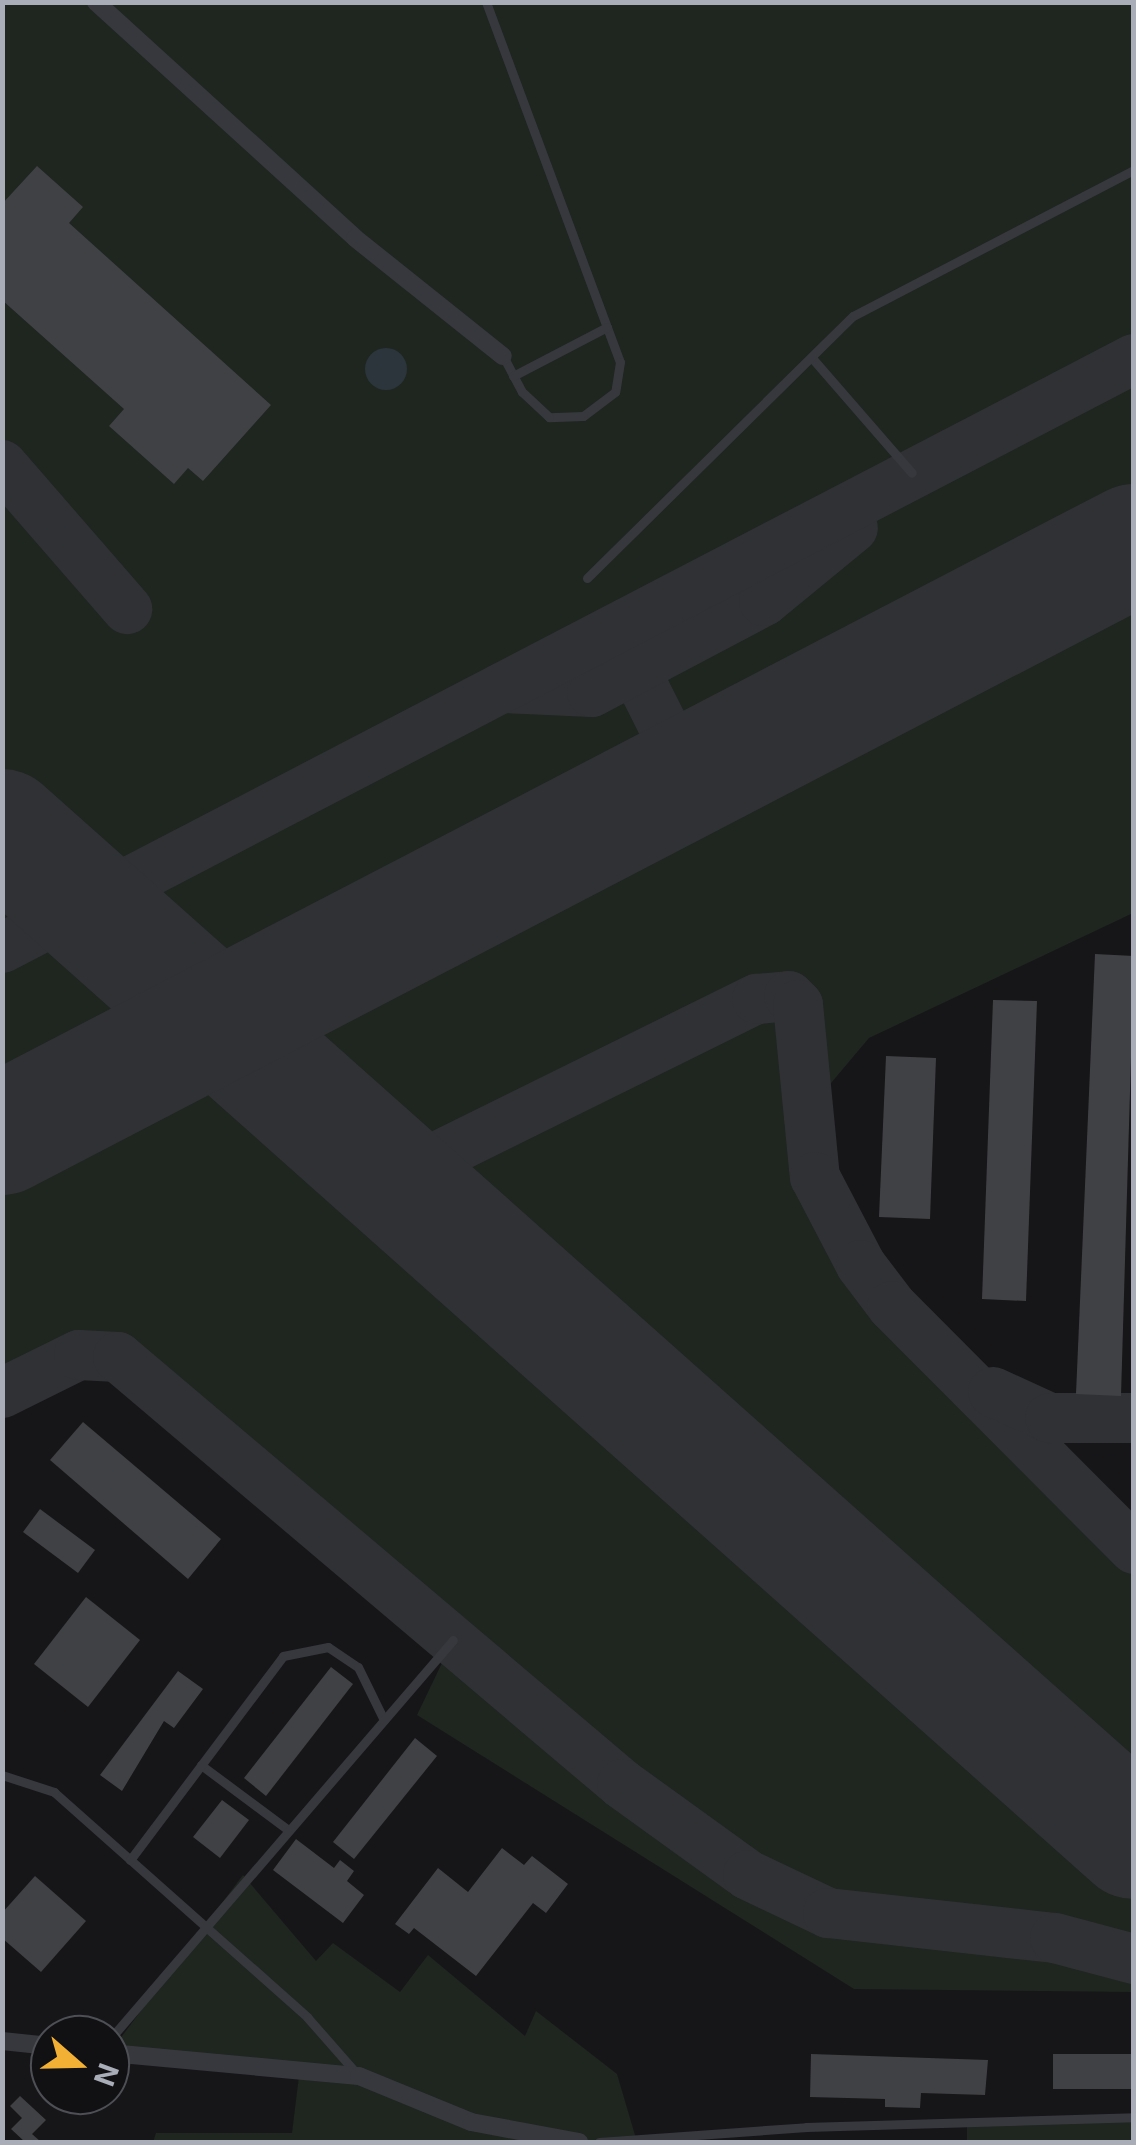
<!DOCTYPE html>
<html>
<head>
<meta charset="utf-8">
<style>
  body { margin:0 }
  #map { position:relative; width:1136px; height:2145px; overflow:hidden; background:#161618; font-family:Inter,sans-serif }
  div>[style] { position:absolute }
  .green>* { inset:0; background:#1e261f }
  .water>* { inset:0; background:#2c353c }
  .round { border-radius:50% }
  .taxiway>* { height:50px; margin:-25px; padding:0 25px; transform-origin:25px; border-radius:25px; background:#303135 }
  .runway>* { height:122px; margin:-61px; padding:0 61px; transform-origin:61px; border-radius:61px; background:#303135 }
  .building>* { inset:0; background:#404145 }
  .lane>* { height:9px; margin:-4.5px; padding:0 4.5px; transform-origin:4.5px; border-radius:4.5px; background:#37383d }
  .street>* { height:18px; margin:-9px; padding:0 9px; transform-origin:9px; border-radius:9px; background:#37383d }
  span { translate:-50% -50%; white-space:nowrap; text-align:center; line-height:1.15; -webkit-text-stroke:10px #111113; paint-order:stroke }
  .frame { position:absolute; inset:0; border:5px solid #a8adb8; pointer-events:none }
  .north { position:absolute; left:30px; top:2015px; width:100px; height:100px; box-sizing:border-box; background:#111113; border:2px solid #4d4f55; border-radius:50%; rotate:110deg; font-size:28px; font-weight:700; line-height:40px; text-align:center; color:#a8adb8 }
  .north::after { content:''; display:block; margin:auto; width:35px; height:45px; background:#f2b134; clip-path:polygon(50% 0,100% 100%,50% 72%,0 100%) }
</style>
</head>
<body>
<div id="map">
  <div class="green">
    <div style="clip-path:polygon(3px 3px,1133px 3px,1133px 913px,869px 1038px,821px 1095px,816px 1177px,861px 1265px,892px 1306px,1133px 1549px,1133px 1992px,854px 1989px,417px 1715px,453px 1640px,281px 1473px,133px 1348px,115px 1336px,81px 1335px,3px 1375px)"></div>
    <div style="clip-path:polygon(243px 1875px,316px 1961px,333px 1943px,400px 1992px,428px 1955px,525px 2036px,536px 2011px,617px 2074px,637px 2142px,153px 2142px,156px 2133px,292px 2133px,299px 2076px,110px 2052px)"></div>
    <div style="clip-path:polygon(1133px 2116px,1133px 2142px,967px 2142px,967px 2124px)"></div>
  </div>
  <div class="water">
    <div class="round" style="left:365px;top:348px;width:42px;height:42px"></div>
  </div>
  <div class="taxiway">
    <div style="left:2px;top:465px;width:191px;rotate:49deg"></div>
    <div style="left:621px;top:642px;width:151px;rotate:63.3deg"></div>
    <div style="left:502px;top:688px;width:90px;rotate:2.5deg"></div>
    <div style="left:592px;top:692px;width:195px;rotate:-27.9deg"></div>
    <div style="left:764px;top:601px;width:115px;rotate:-39.4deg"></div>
    <div style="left:2px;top:948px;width:1276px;rotate:-27.49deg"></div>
    <div style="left:392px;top:1179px;width:407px;rotate:-26.3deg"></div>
    <div style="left:757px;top:999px;width:32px;rotate:-5deg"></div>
    <div style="left:789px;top:996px;width:13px;rotate:45deg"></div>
    <div style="left:798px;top:1005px;width:173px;rotate:84.4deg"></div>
    <div style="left:815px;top:1177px;width:99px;rotate:62.4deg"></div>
    <div style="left:861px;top:1265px;width:51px;rotate:52.9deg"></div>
    <div style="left:892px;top:1306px;width:343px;rotate:45.1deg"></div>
    <div style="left:993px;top:1392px;width:63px;rotate:24.5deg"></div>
    <div style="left:1050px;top:1418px;width:84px"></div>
    <div style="left:2px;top:1393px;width:86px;rotate:-26.3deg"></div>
    <div style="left:79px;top:1355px;width:39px;rotate:3deg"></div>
    <div style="left:118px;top:1357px;width:661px;rotate:40.27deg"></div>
    <div style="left:622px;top:1784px;width:155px;rotate:35.8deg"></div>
    <div style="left:748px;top:1875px;width:89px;rotate:25.4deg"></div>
    <div style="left:828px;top:1913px;width:228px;rotate:6.3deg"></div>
    <div style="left:1055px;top:1938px;width:82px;rotate:14.9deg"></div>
  </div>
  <div class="runway">
    <div style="left:2px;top:830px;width:1516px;rotate:41.68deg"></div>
    <div style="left:2px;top:1134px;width:1276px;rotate:-27.49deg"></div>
  </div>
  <div class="building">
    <div style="clip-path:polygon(37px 166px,83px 207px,69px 223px,271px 405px,203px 481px,188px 468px,174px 484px,109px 426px,124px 409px,2px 300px,2px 204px)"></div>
    <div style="clip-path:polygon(1095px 954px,1134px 956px,1121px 1396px,1076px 1394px)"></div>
    <div style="clip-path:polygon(993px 1000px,1037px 1001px,1026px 1301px,982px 1299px)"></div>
    <div style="clip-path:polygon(886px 1056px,936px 1058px,930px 1219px,879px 1217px)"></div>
    <div style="clip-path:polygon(83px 1422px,221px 1539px,188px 1579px,50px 1460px)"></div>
    <div style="clip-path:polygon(40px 1509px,95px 1550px,78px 1573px,23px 1532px)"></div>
    <div style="clip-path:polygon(86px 1597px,140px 1640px,88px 1707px,34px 1664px)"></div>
    <div style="clip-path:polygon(331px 1667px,353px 1684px,266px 1796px,244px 1778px)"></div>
    <div style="clip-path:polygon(178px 1671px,203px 1689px,174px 1728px,164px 1721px,122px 1791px,100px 1775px)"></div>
    <div style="clip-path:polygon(415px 1738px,437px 1756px,354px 1859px,333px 1842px)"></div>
    <div style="clip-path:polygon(222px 1800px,249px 1820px,220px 1858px,193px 1837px)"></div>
    <div style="clip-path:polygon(296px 1839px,334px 1868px,340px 1860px,354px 1871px,347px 1881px,364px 1895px,343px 1923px,273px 1870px)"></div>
    <div style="clip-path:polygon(502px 1848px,524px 1865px,532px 1856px,568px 1884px,546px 1913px,533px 1903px,476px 1976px,414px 1928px,409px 1934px,395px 1924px,438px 1868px,468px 1892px)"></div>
    <div style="clip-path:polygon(35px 1876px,86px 1921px,41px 1972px,2px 1938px,2px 1913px)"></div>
    <div style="clip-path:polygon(811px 2054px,988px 2060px,985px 2095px,921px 2093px,920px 2108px,885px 2107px,885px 2099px,810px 2097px)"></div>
    <div style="clip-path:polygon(1053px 2054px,1134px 2054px,1134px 2089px,1053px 2089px)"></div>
    <div style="clip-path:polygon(20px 2096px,46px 2120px,32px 2134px,41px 2142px,25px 2142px,11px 2129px,22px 2118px,10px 2106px)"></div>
  </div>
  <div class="lane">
    <div style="left:486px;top:2px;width:384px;rotate:69.6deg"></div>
    <div style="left:620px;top:362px;width:30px;rotate:99deg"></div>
    <div style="left:615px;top:392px;width:40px;rotate:143deg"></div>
    <div style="left:583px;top:416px;width:34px;rotate:178deg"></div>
    <div style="left:549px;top:417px;width:37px;rotate:-137deg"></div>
    <div style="left:522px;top:392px;width:41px;rotate:-117.8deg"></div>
    <div style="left:812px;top:358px;width:152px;rotate:49deg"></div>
    <div style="left:513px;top:376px;width:106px;rotate:-27.5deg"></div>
    <div style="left:587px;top:578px;width:373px;rotate:-44.6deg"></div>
    <div style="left:853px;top:316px;width:317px;rotate:-27.5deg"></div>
    <div style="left:201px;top:1765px;width:107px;rotate:36.7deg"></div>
    <div style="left:2px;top:1775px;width:55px;rotate:18.1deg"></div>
    <div style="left:54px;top:1792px;width:339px;rotate:41.6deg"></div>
    <div style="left:307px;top:2017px;width:76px;rotate:48.7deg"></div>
    <div style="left:130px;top:1860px;width:255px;rotate:-53.1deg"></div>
    <div style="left:283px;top:1656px;width:46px;rotate:-11.3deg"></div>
    <div style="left:328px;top:1647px;width:36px;rotate:34deg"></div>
    <div style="left:358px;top:1667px;width:59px;rotate:63.9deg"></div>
    <div style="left:110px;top:2039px;width:526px;rotate:-49.32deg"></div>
    <div style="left:599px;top:2142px;width:208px;rotate:-4.1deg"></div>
    <div style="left:806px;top:2127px;width:328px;rotate:-1.7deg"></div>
  </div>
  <div class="street">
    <div style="left:96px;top:2px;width:350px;rotate:42.3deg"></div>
    <div style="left:355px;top:238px;width:189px;rotate:38.6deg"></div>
    <div style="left:2px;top:2041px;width:48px;rotate:5.9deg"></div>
    <div style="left:110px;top:2053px;width:250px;rotate:5.3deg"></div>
    <div style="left:359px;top:2076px;width:121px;rotate:22.3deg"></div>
    <div style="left:471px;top:2122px;width:110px;rotate:10.5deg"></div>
  </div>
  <div class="frame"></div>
  <div class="north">N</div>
</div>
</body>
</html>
